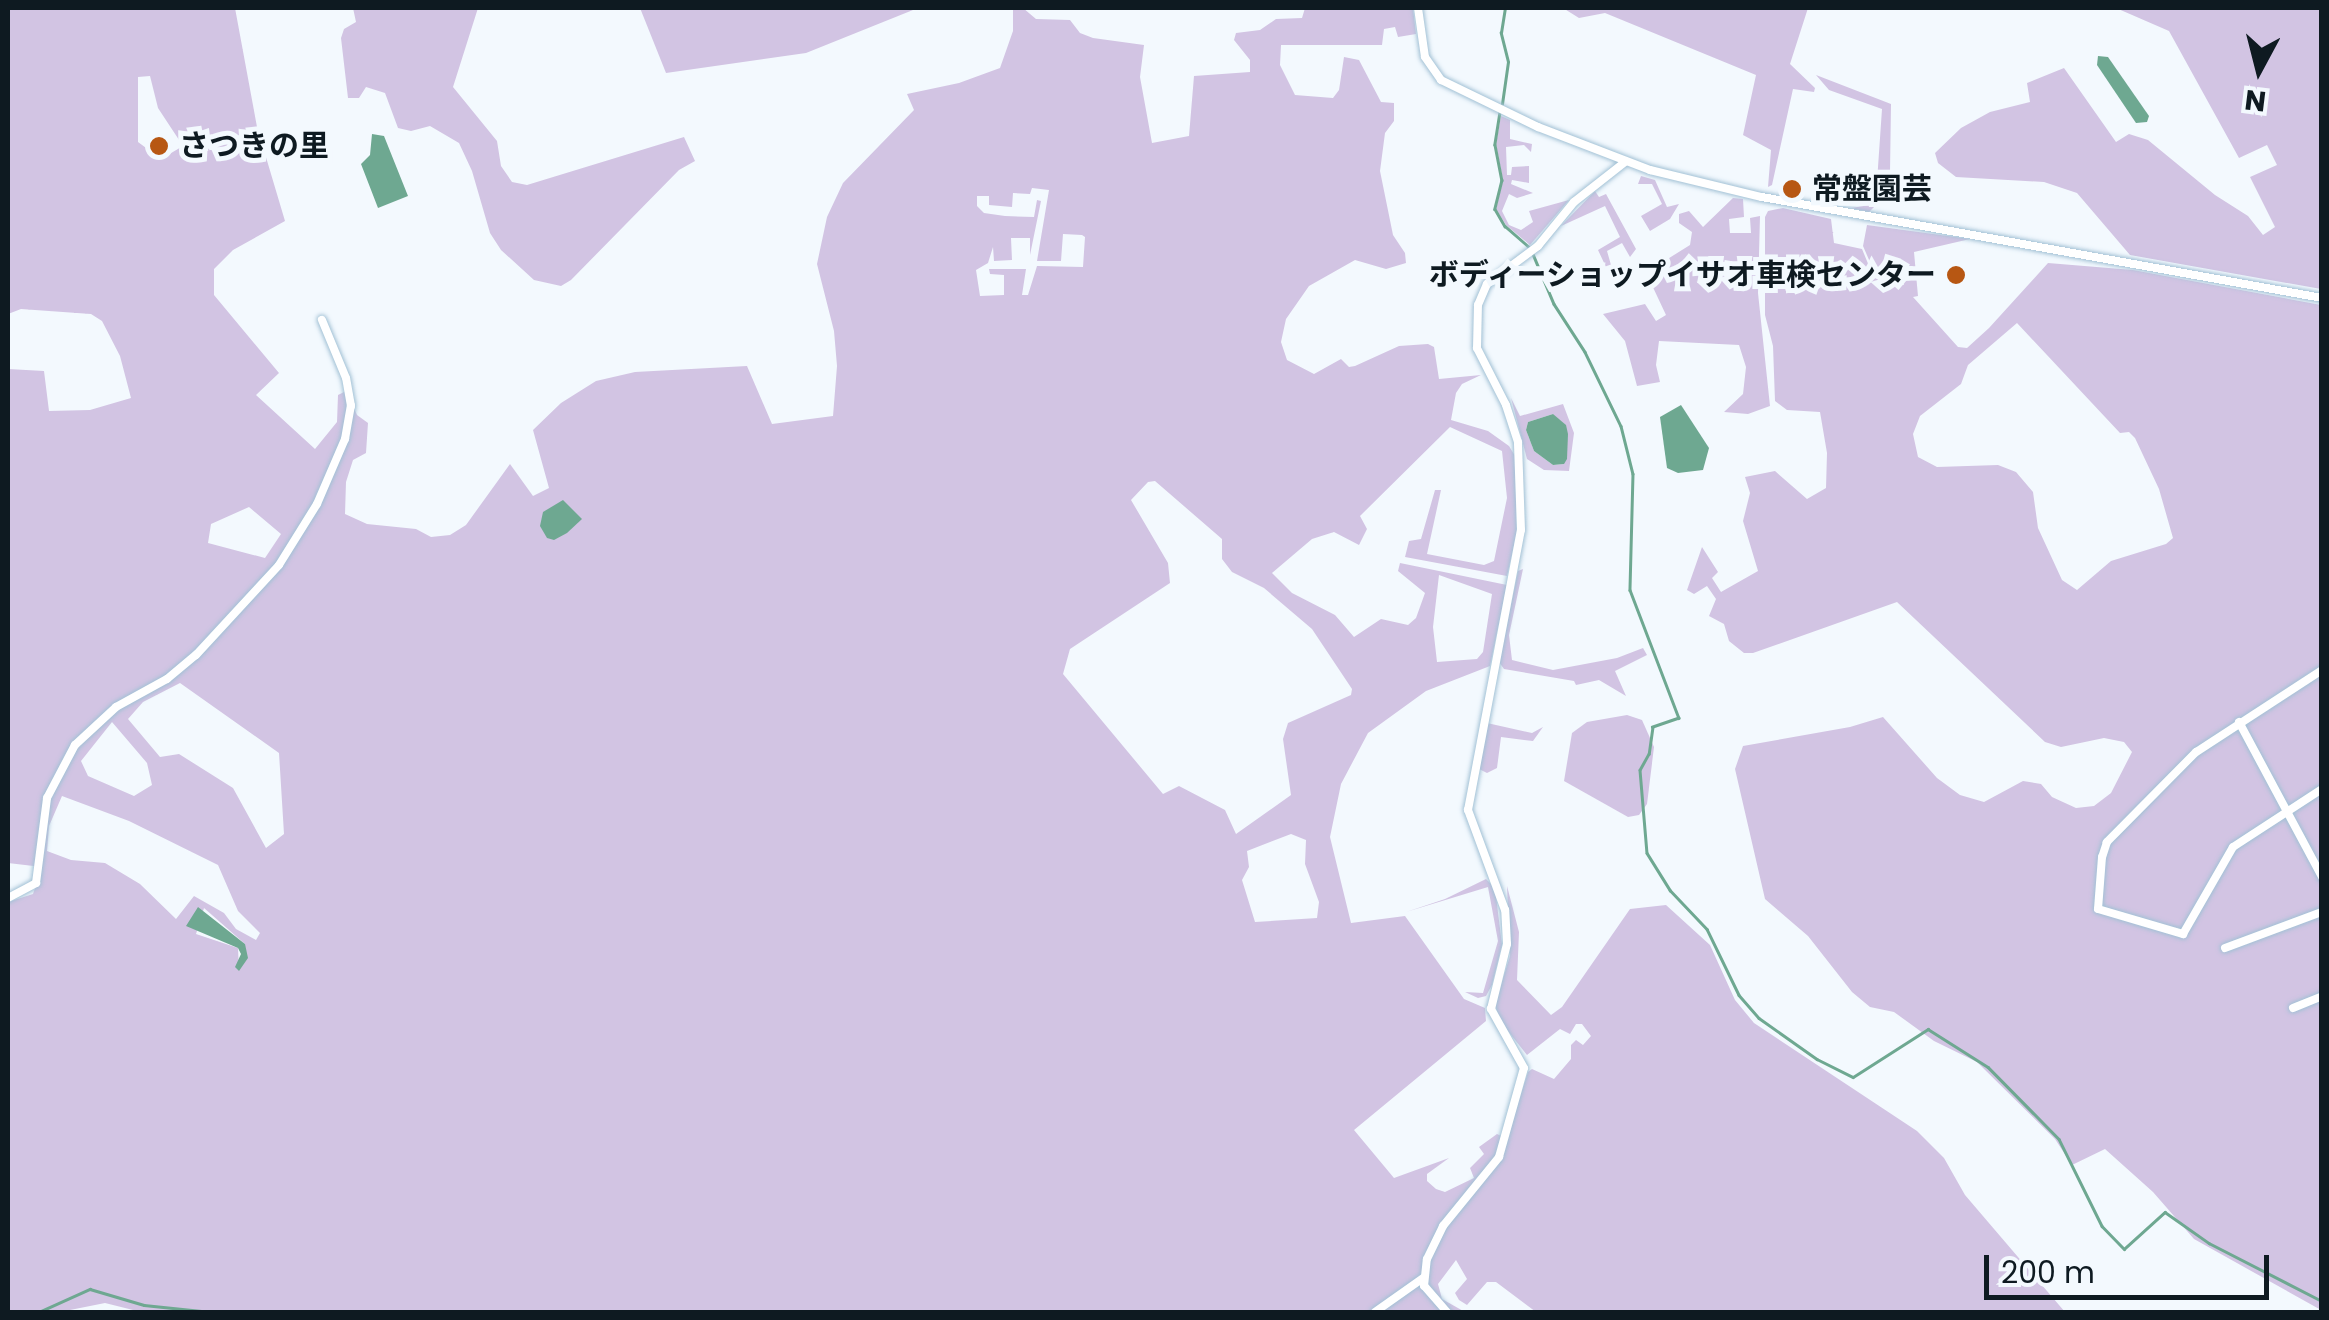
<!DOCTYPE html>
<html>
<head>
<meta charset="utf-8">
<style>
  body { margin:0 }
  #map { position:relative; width:2329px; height:1320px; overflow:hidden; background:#f3f9fe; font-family:Poppins,"Noto Sans JP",sans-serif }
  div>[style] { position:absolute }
  .green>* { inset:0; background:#d2c4e3 }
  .water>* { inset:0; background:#6ea891 }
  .stream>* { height:2.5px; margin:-1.25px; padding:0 1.25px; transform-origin:1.25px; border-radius:1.25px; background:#6ea891 }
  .roads { filter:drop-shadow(0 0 2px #a2c1d5) drop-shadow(0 0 2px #a2c1d5) }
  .minor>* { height:8px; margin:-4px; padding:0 4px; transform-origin:4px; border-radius:4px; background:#fff }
  .dots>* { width:28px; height:28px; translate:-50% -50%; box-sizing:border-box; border:5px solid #f3f9fe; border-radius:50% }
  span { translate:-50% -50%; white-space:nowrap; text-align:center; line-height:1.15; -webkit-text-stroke:10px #f3f9fe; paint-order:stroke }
  .poi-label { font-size:30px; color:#0e1a21; font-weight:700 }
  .left { translate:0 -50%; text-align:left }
  .right { translate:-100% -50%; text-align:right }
  .frame { position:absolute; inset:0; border:10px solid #0e1a21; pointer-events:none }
  .north { position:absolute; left:2209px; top:20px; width:100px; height:100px; -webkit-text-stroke:8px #f3f9fe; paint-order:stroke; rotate:187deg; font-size:28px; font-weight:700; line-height:40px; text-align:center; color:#0e1a21 }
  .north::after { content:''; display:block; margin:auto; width:35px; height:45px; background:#0e1a21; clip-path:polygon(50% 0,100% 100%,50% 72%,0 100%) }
  .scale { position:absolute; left:1984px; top:1255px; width:285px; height:45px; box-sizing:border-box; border:5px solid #0e1a21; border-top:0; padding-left:12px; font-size:30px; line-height:35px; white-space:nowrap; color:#0e1a21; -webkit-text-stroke:8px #f3f9fe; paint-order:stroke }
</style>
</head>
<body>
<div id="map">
  <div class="green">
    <div style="clip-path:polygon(evenodd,8px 8px,235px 8px,257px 127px,285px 221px,233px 250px,214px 269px,214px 295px,279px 373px,256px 395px,315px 449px,337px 422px,338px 395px,346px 391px,357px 415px,368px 423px,366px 453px,353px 460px,346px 482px,345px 514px,367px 524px,416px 529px,431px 537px,450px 535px,466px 525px,510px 464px,533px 496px,549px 488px,533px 430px,561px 403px,596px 381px,635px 372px,747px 366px,772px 424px,833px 416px,837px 366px,834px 331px,817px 264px,827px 217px,843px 183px,914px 110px,907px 94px,959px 83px,1000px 68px,1013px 31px,1013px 8px,1023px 8px,1036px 19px,1070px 20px,1080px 33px,1093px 38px,1144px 45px,1140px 77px,1152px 143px,1189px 136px,1194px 76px,1250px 72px,1250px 60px,1234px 40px,1236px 33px,1260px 30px,1276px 19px,1302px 18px,1305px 8px,1413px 8px,1416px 34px,1398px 37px,1395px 27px,1384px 29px,1382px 45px,1281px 45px,1280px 65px,1295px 95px,1333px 98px,1339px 90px,1344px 57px,1359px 60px,1381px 102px,1394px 103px,1394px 121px,1385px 133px,1380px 171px,1393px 235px,1405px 253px,1406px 263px,1386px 269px,1355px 260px,1309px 286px,1286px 319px,1281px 342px,1287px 360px,1314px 374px,1341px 359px,1349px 367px,1355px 366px,1399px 346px,1428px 344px,1434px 347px,1439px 379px,1481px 375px,1462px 384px,1456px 393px,1451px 420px,1488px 431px,1509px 446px,1515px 456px,1517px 532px,1507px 576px,1405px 557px,1409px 541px,1421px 539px,1435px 490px,1441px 490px,1427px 554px,1484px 565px,1494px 561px,1507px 498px,1502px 451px,1450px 427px,1360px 516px,1367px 529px,1359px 545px,1334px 532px,1312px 539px,1272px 573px,1292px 593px,1335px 615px,1354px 637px,1381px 619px,1408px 625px,1416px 618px,1425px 593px,1398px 571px,1400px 563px,1507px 585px,1490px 666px,1426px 691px,1368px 733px,1341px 784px,1330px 837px,1351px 923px,1405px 916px,1464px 999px,1485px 1008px,1486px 1021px,1354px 1130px,1394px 1178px,1449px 1158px,1427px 1174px,1427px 1181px,1436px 1189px,1445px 1192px,1474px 1178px,1470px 1168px,1484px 1154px,1479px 1147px,1497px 1134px,1501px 1136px,1498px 1148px,1503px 1150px,1528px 1072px,1532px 1069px,1554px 1079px,1571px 1059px,1571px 1045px,1576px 1040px,1583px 1045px,1591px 1036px,1582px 1024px,1576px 1024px,1570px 1034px,1560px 1029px,1527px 1055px,1500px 1021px,1495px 1004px,1510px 956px,1507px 886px,1519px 932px,1517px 980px,1551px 1015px,1562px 1007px,1630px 909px,1666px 905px,1710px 945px,1735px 1000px,1754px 1023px,1917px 1131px,1944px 1158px,1965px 1195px,2065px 1312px,1536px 1312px,1496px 1282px,1487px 1282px,1467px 1305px,1459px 1300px,1455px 1293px,1467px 1279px,1456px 1260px,1438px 1284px,1442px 1299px,1465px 1312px,141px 1312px,105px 1303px,60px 1312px,8px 1312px,8px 902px,33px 894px,42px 867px,8px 863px,8px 369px,44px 371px,49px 411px,90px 410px,131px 398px,120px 356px,102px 321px,91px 314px,21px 309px,8px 314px,8px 8px,150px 76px,158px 108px,183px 146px,161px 159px,138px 142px,138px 77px,150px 76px,8px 8px,1032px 188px,1049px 190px,1037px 261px,1061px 261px,1063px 234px,1082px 235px,1085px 237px,1083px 267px,1037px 266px,1028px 295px,1022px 295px,1026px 269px,989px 269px,990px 274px,1004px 275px,1004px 295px,980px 296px,976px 270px,988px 263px,993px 247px,994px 261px,1012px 260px,1011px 238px,1030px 238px,1030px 255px,1041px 201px,1037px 200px,1034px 217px,1005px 216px,984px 213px,977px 206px,977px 196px,989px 196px,989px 205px,1012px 207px,1013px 193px,1030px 194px,1032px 188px,8px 8px,1155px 481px,1222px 539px,1222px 559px,1232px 572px,1264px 588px,1312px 629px,1352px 689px,1351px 695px,1288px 723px,1283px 739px,1291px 795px,1236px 834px,1225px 810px,1179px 786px,1163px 794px,1063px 674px,1070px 649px,1170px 583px,1168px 563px,1131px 500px,1148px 482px,1155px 481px,8px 8px,249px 507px,281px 534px,265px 558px,208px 543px,211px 524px,249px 507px,8px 8px,1439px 575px,1492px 594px,1483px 652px,1477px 659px,1437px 662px,1433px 627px,1439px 575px,8px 8px,180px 683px,279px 753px,284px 834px,266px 848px,233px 788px,179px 754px,160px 757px,128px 719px,143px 702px,180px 683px,8px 8px,112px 722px,147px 763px,152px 785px,134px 796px,88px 776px,81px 761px,112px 722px,8px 8px,62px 796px,129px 821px,218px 865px,238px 911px,260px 933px,256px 940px,236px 929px,224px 913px,194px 896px,176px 919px,140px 884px,105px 863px,71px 860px,47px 851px,49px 826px,62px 796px,8px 8px,1291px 834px,1306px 840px,1305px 864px,1319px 902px,1317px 918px,1255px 922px,1242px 880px,1249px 867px,1247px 851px,1291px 834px,8px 8px,204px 908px,245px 944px,239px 970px,238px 948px,196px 934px,204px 908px)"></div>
    <div style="clip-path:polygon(353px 8px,478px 8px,453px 87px,497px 141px,501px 166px,512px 182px,527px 185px,684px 137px,695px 161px,679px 170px,571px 280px,561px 286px,534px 280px,501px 250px,490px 233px,472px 171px,459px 143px,430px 126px,411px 131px,398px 128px,385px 93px,366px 87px,359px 98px,348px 98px,341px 38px,344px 29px,356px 22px)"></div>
    <div style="clip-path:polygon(640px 8px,918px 8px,806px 53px,666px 73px)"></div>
    <div style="clip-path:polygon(1563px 8px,1808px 8px,1790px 64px,1815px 88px,1814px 92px,1793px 89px,1772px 185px,1768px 187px,1771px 150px,1743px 135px,1756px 75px,1605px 13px,1579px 18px)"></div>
    <div style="clip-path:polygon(2116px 8px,2321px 8px,2321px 289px,2130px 255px,2077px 193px,2044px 182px,1956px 177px,1938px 163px,1935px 153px,1961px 128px,1990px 112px,2030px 102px,2027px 83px,2064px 68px,2116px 142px,2129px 134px,2148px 140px,2215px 195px,2248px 216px,2263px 235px,2275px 227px,2250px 177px,2277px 165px,2267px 145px,2239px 158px,2169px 31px)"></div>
    <div style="clip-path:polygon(1816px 75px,1891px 104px,1890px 172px,1879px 202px,1869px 212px,1851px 208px,1870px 205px,1876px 196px,1882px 109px,1829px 90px)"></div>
    <div style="clip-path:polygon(1501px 116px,1510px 120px,1510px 139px,1532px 144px,1531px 152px,1524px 145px,1506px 147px,1507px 175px,1511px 175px,1512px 167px,1529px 166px,1529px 183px,1512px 180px,1511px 184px,1533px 193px,1517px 198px,1509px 194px,1502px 211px,1509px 225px,1521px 230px,1533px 222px,1529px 211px,1569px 200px,1530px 245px,1506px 225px,1496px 209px,1503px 180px,1496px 144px)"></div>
    <div style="clip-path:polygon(1641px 176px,1655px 180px,1667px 207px,1679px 204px,1670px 219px,1650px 231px,1641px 216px,1662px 204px,1652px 184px,1638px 184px)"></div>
    <div style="clip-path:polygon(1595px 191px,1599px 197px,1606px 194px,1636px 249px,1630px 257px,1622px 243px,1607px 251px,1611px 265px,1606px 267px,1598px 250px,1620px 237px,1605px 206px,1561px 226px)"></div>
    <div style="clip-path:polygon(1733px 198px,1743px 199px,1744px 217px,1729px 219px,1730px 233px,1751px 233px,1750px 218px,1760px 216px,1758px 293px,1770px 406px,1748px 414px,1724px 412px,1743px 394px,1746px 367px,1739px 345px,1659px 341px,1656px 365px,1660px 382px,1637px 386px,1625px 341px,1603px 314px,1645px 304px,1656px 321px,1666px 315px,1650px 281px,1666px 260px,1690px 245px,1692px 232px,1679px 223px,1679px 214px,1689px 211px,1703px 227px)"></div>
    <div style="clip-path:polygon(evenodd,1783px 208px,1831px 219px,1834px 243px,1862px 249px,1874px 278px,1904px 285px,1902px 279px,1876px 276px,1863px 246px,1867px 225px,1970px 239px,1914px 252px,1918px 296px,1913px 297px,1958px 347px,1967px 348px,1989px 328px,2048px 263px,2133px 270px,2321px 305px,2321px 1310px,2194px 1239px,2153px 1192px,2105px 1149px,2072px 1165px,2055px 1139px,1977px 1062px,1934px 1041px,1894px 1012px,1870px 1007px,1852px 992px,1808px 936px,1765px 899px,1735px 769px,1743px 746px,1850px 727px,1883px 717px,1937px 778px,1960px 795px,1984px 802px,2023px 781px,2041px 784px,2052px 797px,2076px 808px,2094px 806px,2111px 793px,2132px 752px,2124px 742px,2104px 738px,2061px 747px,2045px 742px,1897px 602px,1753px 653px,1744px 653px,1729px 641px,1724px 624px,1709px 616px,1716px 599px,1707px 586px,1694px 594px,1687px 590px,1702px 547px,1718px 572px,1712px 578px,1721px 592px,1758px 571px,1743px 521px,1750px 493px,1745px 477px,1775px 471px,1807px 499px,1826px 488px,1827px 453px,1820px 412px,1787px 410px,1775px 401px,1773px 346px,1765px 315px,1765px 217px,1768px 211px,1783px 208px,2017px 323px,2120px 433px,2129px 432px,2135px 438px,2159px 489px,2173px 538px,2166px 544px,2111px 561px,2077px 590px,2062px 580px,2038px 528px,2033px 492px,2016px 472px,1998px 465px,1937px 467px,1918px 457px,1913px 434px,1920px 416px,1961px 384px,1968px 365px,2017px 323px)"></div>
    <div style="clip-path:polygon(evenodd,1511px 398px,1520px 416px,1563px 404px,1574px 433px,1569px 471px,1544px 470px,1527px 459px,1511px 398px,1553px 414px,1564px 464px,1553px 465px,1534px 451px,1526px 430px,1528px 422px,1553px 414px)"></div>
    <div style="clip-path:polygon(1523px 569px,1509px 635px,1512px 660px,1553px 670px,1617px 658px,1643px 648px,1647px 655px,1615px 671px,1626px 696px,1599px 680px,1576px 685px,1574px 681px,1504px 669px,1499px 662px,1518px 571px)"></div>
    <div style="clip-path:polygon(1627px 715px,1642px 720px,1654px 747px,1647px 804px,1639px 815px,1628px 817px,1564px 781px,1572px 733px,1587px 722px)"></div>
    <div style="clip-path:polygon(1487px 723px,1532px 733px,1543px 727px,1533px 741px,1501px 737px,1497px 768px,1487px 773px,1477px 768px)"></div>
    <div style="clip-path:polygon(1486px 879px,1495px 888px,1502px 945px,1492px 985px,1486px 996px,1478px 998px,1465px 992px,1483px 993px,1498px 941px,1488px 887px,1406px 912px,1445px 899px)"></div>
  </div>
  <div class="water">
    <div style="clip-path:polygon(2098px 56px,2108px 57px,2149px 116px,2147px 122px,2136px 123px,2097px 65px)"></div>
    <div style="clip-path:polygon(372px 134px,384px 136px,408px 196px,378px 208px,361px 164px,370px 155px)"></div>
    <div style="clip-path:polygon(1681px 405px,1709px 448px,1703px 470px,1678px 473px,1667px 468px,1660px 417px)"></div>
    <div style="clip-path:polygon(1553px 414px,1566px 425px,1568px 434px,1567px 459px,1564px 464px,1553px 465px,1534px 451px,1526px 430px,1528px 422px)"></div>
    <div style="clip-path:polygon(563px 500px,582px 519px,567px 533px,554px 540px,547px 538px,540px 526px,543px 512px)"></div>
    <div style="clip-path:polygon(198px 907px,245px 944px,248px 958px,239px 971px,235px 967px,241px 954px,238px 948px,186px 926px)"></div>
  </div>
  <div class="stream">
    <div style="left:1502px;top:104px;width:42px;rotate:-81.9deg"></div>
    <div style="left:1508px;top:62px;width:30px;rotate:-104deg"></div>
    <div style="left:1501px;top:33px;width:25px;rotate:-81deg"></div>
    <div style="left:1500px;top:112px;width:33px;rotate:99deg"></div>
    <div style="left:1495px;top:145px;width:36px;rotate:79deg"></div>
    <div style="left:1502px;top:180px;width:30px;rotate:104deg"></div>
    <div style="left:1495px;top:209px;width:20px;rotate:60deg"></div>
    <div style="left:1505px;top:226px;width:32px;rotate:41deg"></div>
    <div style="left:1533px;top:254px;width:54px;rotate:67.2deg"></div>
    <div style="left:1554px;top:304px;width:57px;rotate:57.1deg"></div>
    <div style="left:1585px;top:352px;width:82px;rotate:64.1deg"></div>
    <div style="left:1621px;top:426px;width:49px;rotate:76deg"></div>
    <div style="left:1633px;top:474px;width:116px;rotate:91.5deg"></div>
    <div style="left:1630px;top:590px;width:137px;rotate:69.1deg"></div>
    <div style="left:1679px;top:718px;width:28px;rotate:161deg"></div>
    <div style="left:1653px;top:727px;width:27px;rotate:98deg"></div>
    <div style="left:1649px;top:754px;width:18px;rotate:119deg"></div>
    <div style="left:1640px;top:770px;width:83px;rotate:85.2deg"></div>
    <div style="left:1647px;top:853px;width:44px;rotate:58.1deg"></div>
    <div style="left:1670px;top:890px;width:54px;rotate:46.5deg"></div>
    <div style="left:1707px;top:929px;width:73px;rotate:64.1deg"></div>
    <div style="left:1739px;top:995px;width:30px;rotate:49deg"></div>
    <div style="left:1759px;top:1018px;width:71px;rotate:35.3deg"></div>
    <div style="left:1817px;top:1059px;width:40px;rotate:26.6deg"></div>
    <div style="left:1853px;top:1077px;width:89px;rotate:-32.6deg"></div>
    <div style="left:1928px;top:1029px;width:71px;rotate:32.3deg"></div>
    <div style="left:1988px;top:1067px;width:101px;rotate:45.4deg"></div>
    <div style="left:2059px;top:1139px;width:97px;rotate:63.7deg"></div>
    <div style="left:2102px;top:1226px;width:32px;rotate:46deg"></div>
    <div style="left:2124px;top:1249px;width:55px;rotate:-42.1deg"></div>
    <div style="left:2165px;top:1212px;width:54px;rotate:35.2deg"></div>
    <div style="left:2209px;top:1243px;width:127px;rotate:27.2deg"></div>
    <div style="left:39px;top:1312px;width:56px;rotate:-24.3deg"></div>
    <div style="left:90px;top:1289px;width:56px;rotate:16.5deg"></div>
    <div style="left:144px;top:1305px;width:67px;rotate:6deg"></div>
  </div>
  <div class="roads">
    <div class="minor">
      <div style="left:1418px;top:8px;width:49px;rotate:81.9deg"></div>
      <div style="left:1425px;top:57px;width:28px;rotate:55deg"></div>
      <div style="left:1441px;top:80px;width:108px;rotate:25.9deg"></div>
      <div style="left:1538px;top:127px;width:120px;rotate:21deg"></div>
      <div style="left:1650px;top:170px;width:115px;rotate:13.6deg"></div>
      <div style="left:1762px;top:197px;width:569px;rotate:10.22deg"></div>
      <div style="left:2322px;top:670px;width:150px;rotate:146.9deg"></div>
      <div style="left:2196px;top:752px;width:127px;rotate:134.7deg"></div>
      <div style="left:2107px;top:842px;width:16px;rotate:108deg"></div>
      <div style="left:2102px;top:857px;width:52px;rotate:94.4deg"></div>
      <div style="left:2098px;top:909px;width:89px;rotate:16.4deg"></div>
      <div style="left:2183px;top:934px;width:100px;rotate:-60.1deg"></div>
      <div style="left:2233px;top:847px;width:106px;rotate:-33.1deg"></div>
      <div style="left:2239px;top:722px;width:176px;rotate:61.8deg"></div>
      <div style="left:8px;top:898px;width:32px;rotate:-28deg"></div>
      <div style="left:36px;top:883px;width:86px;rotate:-82.6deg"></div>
      <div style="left:47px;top:798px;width:60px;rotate:-62.2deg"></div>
      <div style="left:75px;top:745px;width:56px;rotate:-42.8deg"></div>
      <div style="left:116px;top:707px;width:58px;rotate:-28.8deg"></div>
      <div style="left:167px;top:679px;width:38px;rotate:-40deg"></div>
      <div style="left:196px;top:655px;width:122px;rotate:-47.3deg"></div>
      <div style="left:279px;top:565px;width:72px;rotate:-58.1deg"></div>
      <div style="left:317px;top:504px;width:71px;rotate:-66.7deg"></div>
      <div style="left:345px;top:439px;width:34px;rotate:-80deg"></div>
      <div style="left:351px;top:406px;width:28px;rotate:-100deg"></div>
      <div style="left:346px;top:378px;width:63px;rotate:-112.5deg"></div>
      <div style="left:2225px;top:948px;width:103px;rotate:-20.4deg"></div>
      <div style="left:2293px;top:1008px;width:31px;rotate:-22deg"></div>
      <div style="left:1375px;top:1312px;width:59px;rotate:-35.3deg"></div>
      <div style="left:1447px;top:1312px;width:35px;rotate:-131deg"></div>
      <div style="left:1424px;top:1286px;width:27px;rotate:-84deg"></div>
      <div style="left:1427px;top:1259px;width:37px;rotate:-64deg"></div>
      <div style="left:1443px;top:1226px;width:89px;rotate:-50.9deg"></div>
      <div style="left:1499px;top:1157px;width:92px;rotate:-74.3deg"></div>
      <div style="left:1524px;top:1068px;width:68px;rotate:-119.2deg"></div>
      <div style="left:1491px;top:1009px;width:67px;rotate:-76.2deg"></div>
      <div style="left:1507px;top:944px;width:34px;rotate:-93deg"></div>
      <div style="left:1505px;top:910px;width:107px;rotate:-110.3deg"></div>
      <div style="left:1468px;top:810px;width:285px;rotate:-79.3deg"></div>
      <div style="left:1521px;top:530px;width:88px;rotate:-92deg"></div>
      <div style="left:1518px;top:442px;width:39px;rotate:-108deg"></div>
      <div style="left:1506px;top:405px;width:64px;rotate:-117deg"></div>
      <div style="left:1477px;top:348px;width:43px;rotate:-88.7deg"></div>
      <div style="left:1478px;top:305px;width:23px;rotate:-67deg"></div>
      <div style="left:1487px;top:284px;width:64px;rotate:-36.7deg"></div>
      <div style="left:1538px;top:246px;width:57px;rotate:-50.7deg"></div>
      <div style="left:1574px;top:202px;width:65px;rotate:-38.1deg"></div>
    </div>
  </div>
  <div class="dots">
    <div style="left:159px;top:146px;background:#b75713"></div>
    <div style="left:1792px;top:189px;background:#b75713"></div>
    <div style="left:1956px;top:275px;background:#b75713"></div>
  </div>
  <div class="poi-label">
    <span class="left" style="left:179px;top:146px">さつきの里</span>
    <span class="left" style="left:1812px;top:189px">常盤園芸</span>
    <span class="right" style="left:1936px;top:275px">ボディーショップイサオ車検センター</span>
  </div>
  <div class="frame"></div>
  <div class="north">N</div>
  <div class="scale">200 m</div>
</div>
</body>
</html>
